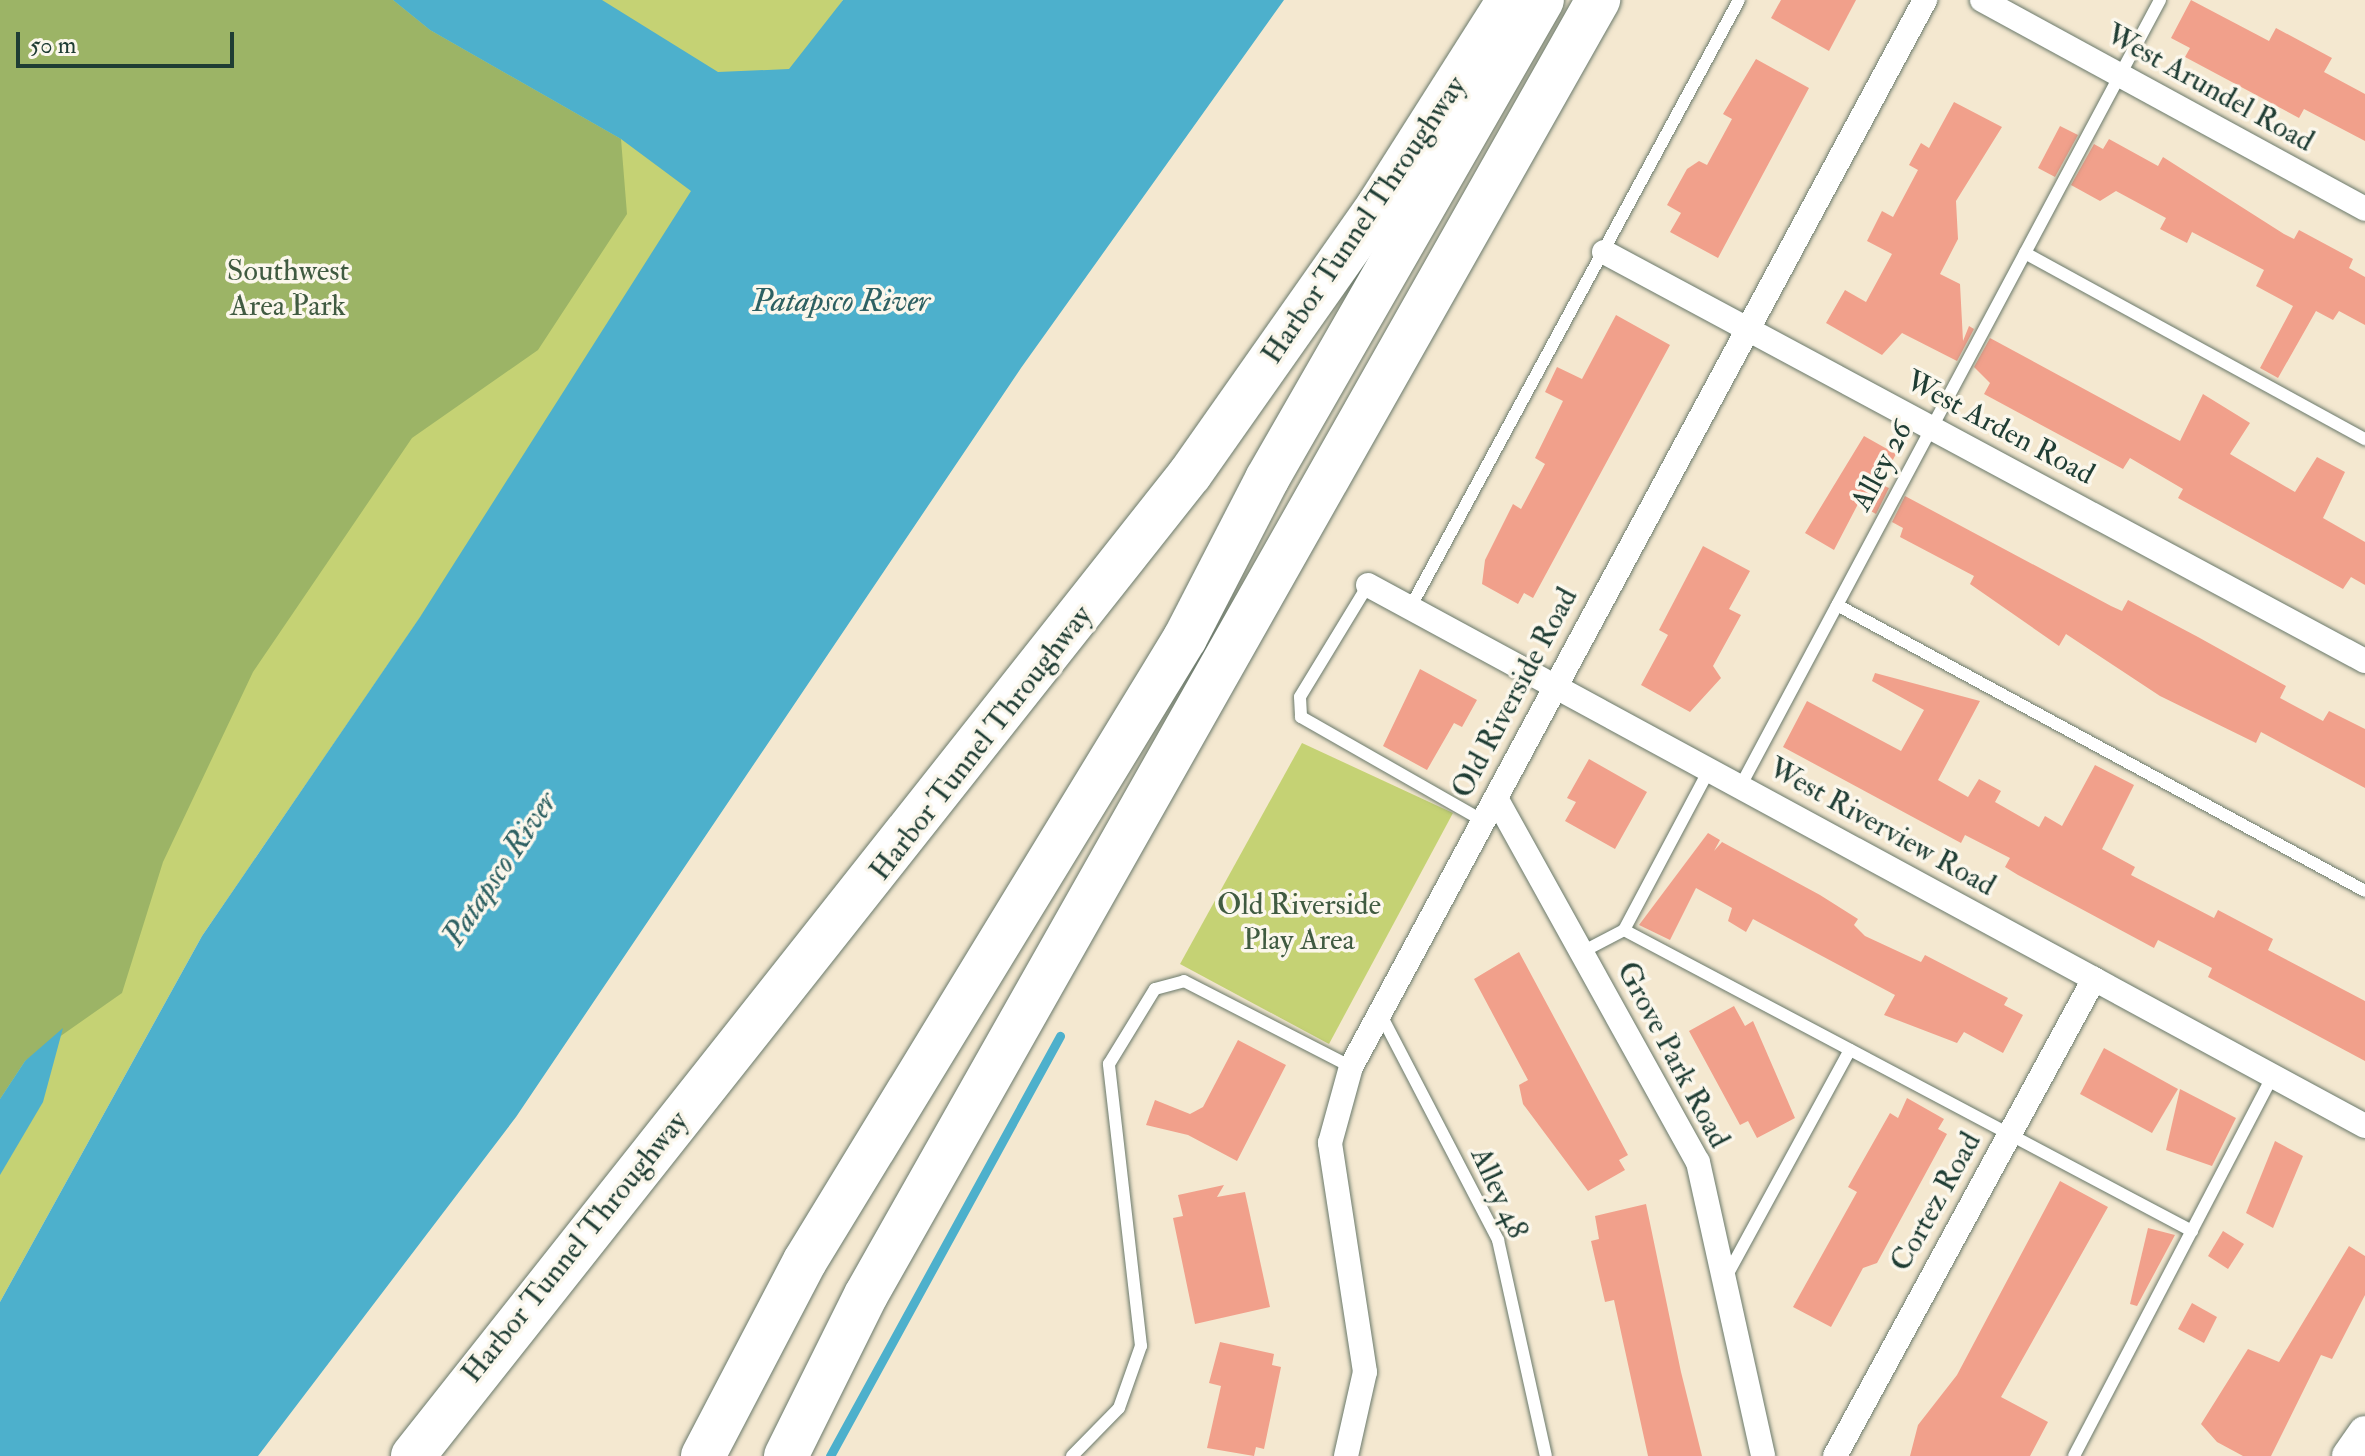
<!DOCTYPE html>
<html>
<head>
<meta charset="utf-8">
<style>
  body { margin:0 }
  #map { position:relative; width:2365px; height:1456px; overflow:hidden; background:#f4e8d0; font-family:"IM FELL Double Pica",serif }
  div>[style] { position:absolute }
  .green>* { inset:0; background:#c5d274 }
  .forest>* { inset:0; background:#9cb466 }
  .water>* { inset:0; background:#4db0cc }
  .stream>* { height:9px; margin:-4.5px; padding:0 4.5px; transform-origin:4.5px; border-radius:4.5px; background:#4db0cc }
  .building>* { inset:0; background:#f1a08b }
  .roads { filter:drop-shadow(0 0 2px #6a796b) drop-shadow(0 0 2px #6a796b) }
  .service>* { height:12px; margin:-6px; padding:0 6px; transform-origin:6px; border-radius:6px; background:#fff }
  .minor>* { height:24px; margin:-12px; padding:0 12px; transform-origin:12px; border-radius:12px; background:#fff }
  .secondary>* { height:34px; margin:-17px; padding:0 17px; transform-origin:17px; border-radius:17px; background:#fff }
  .motorway>* { height:44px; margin:-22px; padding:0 22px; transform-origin:22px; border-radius:22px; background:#fff }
  span { translate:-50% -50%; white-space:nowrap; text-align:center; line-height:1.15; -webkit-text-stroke:7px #fbf7ec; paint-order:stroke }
  .street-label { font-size:30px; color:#1f3d34 }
  .park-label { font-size:30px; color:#405b41 }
  .water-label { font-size:32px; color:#2d6062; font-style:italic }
  .scale { position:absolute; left:16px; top:32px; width:218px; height:36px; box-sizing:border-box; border:4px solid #1f3d34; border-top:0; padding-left:10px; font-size:24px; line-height:28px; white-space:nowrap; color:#1f3d34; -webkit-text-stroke:6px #fbf7ec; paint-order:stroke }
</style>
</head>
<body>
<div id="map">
  <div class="green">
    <div style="clip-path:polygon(0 0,843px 0,202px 936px,0 1302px)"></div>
    <div style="clip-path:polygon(1302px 743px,1453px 813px,1329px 1044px,1180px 964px)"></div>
  </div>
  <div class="forest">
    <div style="clip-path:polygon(0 0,393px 0,430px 30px,621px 139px,627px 214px,538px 350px,412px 438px,253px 672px,163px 862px,122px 993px,25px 1061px,0 1099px)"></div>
  </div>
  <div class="water">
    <div style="clip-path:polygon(393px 0,602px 0,718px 72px,789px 69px,843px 0,1284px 0,1021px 368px,516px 1117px,258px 1456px,0 1456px,0 1302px,202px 936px,420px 617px,691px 191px,621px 139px,430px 30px)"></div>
    <div style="clip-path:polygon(63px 1028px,43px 1102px,0 1175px,0 1099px,25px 1061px)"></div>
  </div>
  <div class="stream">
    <div style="left:830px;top:1456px;width:479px;rotate:-61.3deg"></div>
  </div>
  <div class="building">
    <div style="clip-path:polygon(1781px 0,1856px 0,1829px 51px,1771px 18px)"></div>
    <div style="clip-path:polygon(2191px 0,2269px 41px,2276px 28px,2332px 58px,2324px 72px,2365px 94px,2365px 141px,2304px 109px,2299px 118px,2185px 57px,2190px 48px,2171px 38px)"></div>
    <div style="clip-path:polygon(1756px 59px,1809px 88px,1718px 258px,1670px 232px,1681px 213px,1667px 205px,1687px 169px,1699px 161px,1707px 165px,1732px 119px,1723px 114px)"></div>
    <div style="clip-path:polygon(1954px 102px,2002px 127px,1956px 201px,1958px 239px,1940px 274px,1960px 284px,1963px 341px,1969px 326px,1974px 329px,1957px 361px,1902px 333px,1882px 355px,1826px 323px,1845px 290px,1866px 302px,1892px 254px,1867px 241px,1882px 211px,1893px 217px,1918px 170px,1909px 165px,1921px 143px,1929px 148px)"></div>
    <div style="clip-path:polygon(2060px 126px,2078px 135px,2055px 177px,2038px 168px)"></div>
    <div style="clip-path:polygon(2109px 139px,2158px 166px,2163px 157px,2284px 234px,2294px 239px,2299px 230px,2353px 259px,2349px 268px,2365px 277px,2365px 325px,2339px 311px,2333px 320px,2316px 311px,2278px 378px,2260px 368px,2293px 306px,2256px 286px,2264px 270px,2192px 232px,2187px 243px,2160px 229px,2166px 218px,2116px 191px,2100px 201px,2071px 185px,2094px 144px,2103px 149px)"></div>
    <div style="clip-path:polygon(1616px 315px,1670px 345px,1533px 598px,1524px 593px,1518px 604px,1482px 584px,1485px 560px,1513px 504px,1521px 509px,1545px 464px,1535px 458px,1563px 401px,1545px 392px,1557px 367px,1582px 379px)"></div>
    <div style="clip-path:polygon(1990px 338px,2180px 441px,2203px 394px,2250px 423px,2230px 454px,2295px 492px,2317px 457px,2345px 472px,2323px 518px,2365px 542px,2365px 585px,2351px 577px,2343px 589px,2178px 498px,2183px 489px,2130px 458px,2123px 469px,1984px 394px,1990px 383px,1974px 367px)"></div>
    <div style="clip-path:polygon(1864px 436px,1896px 454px,1880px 484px,1889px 488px,1876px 514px,1858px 504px,1834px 550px,1805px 533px)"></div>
    <div style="clip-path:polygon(1905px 496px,2111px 606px,2122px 611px,2128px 600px,2198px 637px,2286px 686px,2280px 698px,2323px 721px,2329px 711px,2365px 729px,2365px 788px,2261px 732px,2256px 743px,2160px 696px,2066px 634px,2059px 646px,1970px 584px,1974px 576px,1900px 537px,1903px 528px,1892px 522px)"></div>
    <div style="clip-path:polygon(1703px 546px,1750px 571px,1729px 609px,1741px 615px,1713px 666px,1721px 678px,1690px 712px,1641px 685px,1668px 635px,1659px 630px)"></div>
    <div style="clip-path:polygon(1420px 669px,1477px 700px,1462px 727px,1454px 723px,1427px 770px,1383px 746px)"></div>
    <div style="clip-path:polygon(1875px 673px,1980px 701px,1938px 780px,1968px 797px,1979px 779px,2001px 791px,1995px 802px,2039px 827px,2045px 816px,2062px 826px,2095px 765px,2134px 785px,2102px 849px,2135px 867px,2131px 875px,2214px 918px,2218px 910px,2273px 939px,2268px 950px,2365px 1001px,2365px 1061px,2208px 977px,2212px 968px,2158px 940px,2154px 948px,2018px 875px,2005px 867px,2010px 858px,1965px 835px,1961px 843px,1783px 747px,1807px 701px,1901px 751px,1924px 710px,1872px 681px)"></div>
    <div style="clip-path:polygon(1589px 759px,1647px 792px,1615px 849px,1565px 821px,1576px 802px,1567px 798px)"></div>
    <div style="clip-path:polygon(1708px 833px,1720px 840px,1714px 851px,1722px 842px,1820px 895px,1858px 919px,1854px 925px,1865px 936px,1921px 962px,1925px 955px,2008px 998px,2004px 1005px,2023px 1015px,2003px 1053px,1964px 1032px,1957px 1043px,1884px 1015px,1895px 995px,1753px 919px,1746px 932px,1728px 921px,1732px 908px,1696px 888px,1670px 940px,1639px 925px)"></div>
    <div style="clip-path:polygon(1519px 952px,1628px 1155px,1619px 1160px,1625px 1170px,1588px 1191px,1523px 1104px,1519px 1085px,1528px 1080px,1474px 979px)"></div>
    <div style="clip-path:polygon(1734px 1006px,1745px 1026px,1753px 1021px,1795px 1118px,1757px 1138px,1748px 1121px,1740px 1125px,1689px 1031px)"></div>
    <div style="clip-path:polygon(1238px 1040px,1286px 1065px,1237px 1161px,1188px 1135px,1146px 1125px,1155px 1100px,1190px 1114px,1203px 1107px)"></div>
    <div style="clip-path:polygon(2104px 1048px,2178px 1089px,2152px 1133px,2080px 1094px)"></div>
    <div style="clip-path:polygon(2180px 1089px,2236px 1118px,2212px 1166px,2166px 1150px)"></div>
    <div style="clip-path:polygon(1907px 1098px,1944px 1119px,1938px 1129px,1947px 1134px,1877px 1263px,1863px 1268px,1831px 1327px,1793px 1307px,1857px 1192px,1848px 1187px,1890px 1113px,1898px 1118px)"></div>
    <div style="clip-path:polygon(2275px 1141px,2303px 1156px,2273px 1228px,2246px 1213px)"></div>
    <div style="clip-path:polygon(2060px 1181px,2108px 1207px,2001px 1397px,2048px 1422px,2030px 1456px,1910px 1456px,1918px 1425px,1957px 1375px)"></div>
    <div style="clip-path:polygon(1224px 1185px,1217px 1197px,1245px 1192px,1270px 1307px,1195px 1324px,1173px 1218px,1183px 1216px,1178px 1195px)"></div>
    <div style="clip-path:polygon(1646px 1204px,1681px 1372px,1702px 1456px,1648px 1456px,1614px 1300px,1605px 1302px,1591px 1241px,1599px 1239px,1595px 1216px)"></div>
    <div style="clip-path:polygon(2148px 1228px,2175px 1235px,2137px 1306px,2130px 1304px)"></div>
    <div style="clip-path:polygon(2223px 1231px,2244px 1244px,2228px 1269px,2208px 1256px)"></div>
    <div style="clip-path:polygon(2349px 1246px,2365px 1256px,2365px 1295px,2332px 1359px,2321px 1355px,2271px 1456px,2243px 1456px,2217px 1442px,2201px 1424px,2248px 1349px,2279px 1362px)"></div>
    <div style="clip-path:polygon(2192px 1303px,2217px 1317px,2204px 1343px,2178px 1329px)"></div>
    <div style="clip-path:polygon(1220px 1342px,1274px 1354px,1272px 1365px,1281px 1367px,1264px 1449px,1256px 1447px,1254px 1456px,1207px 1448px,1221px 1386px,1209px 1383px)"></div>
  </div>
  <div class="roads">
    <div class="service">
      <div style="left:2025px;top:253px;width:388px;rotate:28.7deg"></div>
      <div style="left:1368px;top:585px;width:131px;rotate:121.3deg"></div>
      <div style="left:1300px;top:697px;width:20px;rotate:87deg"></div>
      <div style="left:1301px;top:717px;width:210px;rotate:29.7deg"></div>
      <div style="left:1837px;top:605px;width:600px;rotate:28.44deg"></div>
      <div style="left:1410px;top:608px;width:691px;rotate:-61.58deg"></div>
      <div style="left:1740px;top:787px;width:892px;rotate:-61.91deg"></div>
      <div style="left:1624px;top:930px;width:643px;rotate:27.92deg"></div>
      <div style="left:1582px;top:952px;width:47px;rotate:-27.6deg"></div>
      <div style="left:1624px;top:930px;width:181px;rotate:-62deg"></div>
      <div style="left:1380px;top:1013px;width:256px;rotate:62.5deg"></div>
      <div style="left:1498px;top:1240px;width:221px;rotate:77.5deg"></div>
      <div style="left:1725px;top:1279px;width:261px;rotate:-61.4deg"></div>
      <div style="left:1072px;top:1456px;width:67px;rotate:-45.6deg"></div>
      <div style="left:1119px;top:1408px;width:66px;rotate:-70.5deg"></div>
      <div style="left:1141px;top:1346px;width:284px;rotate:-96.5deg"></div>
      <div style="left:1109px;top:1064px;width:88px;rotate:-58.5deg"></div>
      <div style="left:1155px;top:989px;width:30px;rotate:-15deg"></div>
      <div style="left:1184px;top:981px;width:188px;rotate:27.2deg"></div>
      <div style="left:2074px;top:1456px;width:429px;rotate:-62.4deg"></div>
    </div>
    <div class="minor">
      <div style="left:1982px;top:0;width:436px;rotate:28.6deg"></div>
      <div style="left:1604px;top:252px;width:864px;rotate:28.26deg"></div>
      <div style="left:1368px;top:585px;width:1134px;rotate:28.49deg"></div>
      <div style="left:1496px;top:798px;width:416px;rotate:61deg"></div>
      <div style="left:1698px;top:1162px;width:301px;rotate:77.5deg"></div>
      <div style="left:1346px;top:1456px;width:86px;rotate:-77.3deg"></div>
      <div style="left:1365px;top:1372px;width:232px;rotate:-98.7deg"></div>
      <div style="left:1330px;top:1143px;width:79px;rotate:-74.6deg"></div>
      <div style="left:1351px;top:1067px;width:1212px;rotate:-61.72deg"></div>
      <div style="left:1835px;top:1456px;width:543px;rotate:-61.5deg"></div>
    </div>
    <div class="secondary">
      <div style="left:2349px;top:1456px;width:28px;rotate:-55deg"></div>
    </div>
    <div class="motorway">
      <div style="left:413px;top:1456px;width:1252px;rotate:-51.65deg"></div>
      <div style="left:1190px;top:474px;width:329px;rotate:-54.9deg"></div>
      <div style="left:1379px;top:205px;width:243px;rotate:-57.6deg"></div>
      <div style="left:703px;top:1456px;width:220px;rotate:-62.4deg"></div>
      <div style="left:805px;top:1261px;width:730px;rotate:-58.62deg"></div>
      <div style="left:1185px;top:638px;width:179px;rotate:-62.7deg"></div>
      <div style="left:1267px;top:479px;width:552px;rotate:-60.14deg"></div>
      <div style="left:786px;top:1456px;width:180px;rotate:-63.6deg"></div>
      <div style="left:866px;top:1295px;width:1488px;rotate:-60.52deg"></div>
    </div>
  </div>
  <div class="street-label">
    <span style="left:2210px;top:88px;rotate:29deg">West Arundel Road</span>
    <span style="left:1364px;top:220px;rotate:-56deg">Harbor Tunnel Throughway</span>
    <span style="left:2000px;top:428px;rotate:28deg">West Arden Road</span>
    <span style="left:1882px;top:466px;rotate:-62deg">Alley 26</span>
    <span style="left:1515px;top:693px;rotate:-62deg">Old Riverside Road</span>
    <span style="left:981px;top:743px;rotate:-52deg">Harbor Tunnel Throughway</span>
    <span style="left:1882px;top:827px;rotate:29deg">West Riverview Road</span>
    <span style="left:1673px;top:1055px;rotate:62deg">Grove Park Road</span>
    <span style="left:1499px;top:1193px;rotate:65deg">Alley 48</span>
    <span style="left:1936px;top:1202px;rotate:-61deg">Cortez Road</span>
    <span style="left:575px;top:1247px;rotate:-51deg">Harbor Tunnel Throughway</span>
  </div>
  <div class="park-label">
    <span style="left:288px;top:288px">Southwest<br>Area Park</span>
    <span style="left:1299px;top:922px">Old Riverside<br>Play Area</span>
  </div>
  <div class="water-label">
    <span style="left:841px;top:301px">Patapsco River</span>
    <span style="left:500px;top:869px;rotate:-56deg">Patapsco River</span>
  </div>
  <div class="scale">50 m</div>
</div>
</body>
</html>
